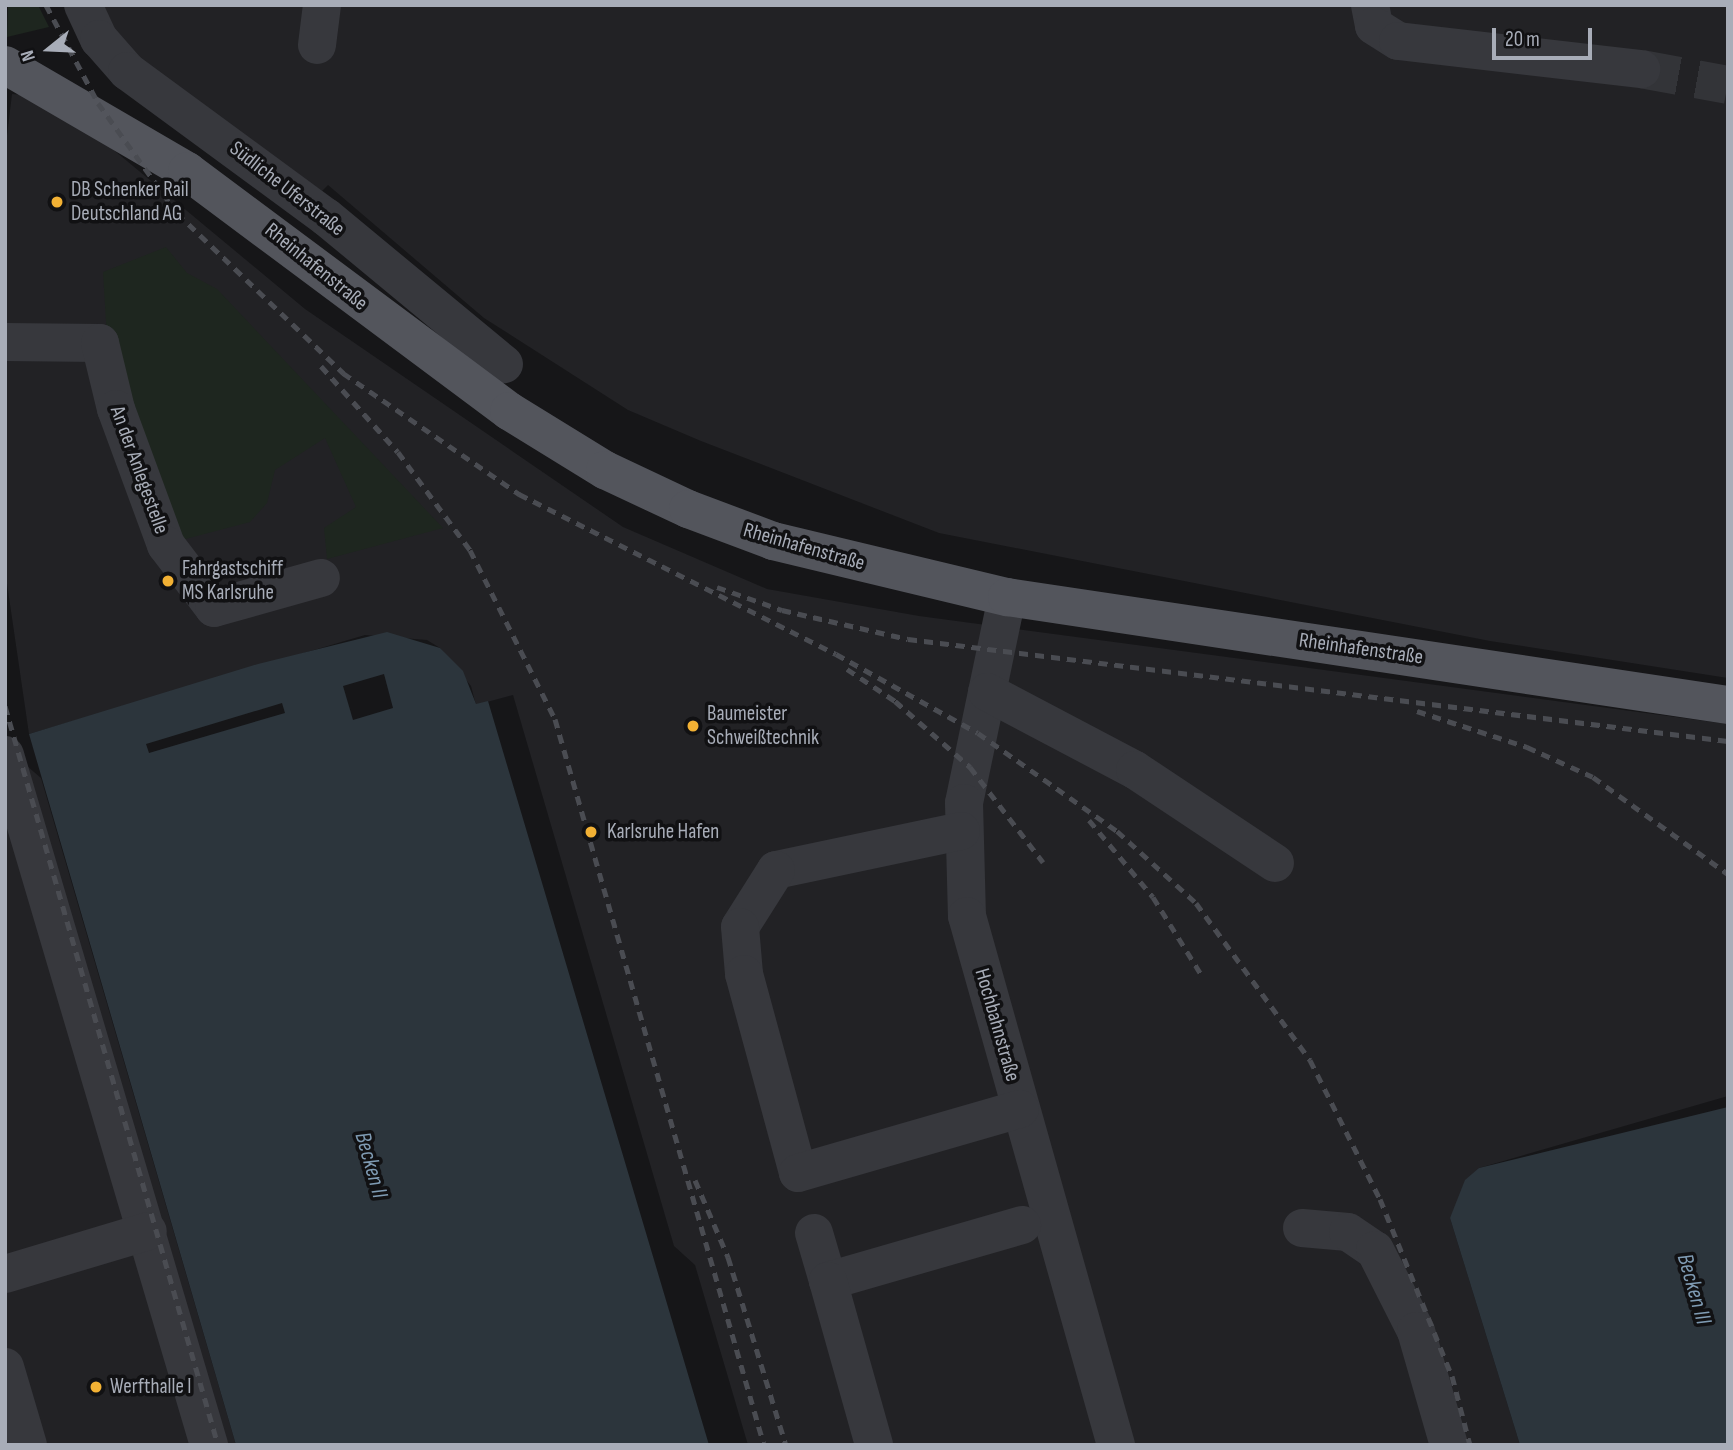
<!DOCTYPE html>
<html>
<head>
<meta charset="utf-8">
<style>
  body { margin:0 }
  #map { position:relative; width:1733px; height:1450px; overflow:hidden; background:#161618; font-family:"Sofia Sans Condensed",sans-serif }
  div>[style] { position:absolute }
  .built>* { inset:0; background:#222225 }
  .green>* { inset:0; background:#1e261f }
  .water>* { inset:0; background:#2c353c }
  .pier>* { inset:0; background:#161618 }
  .minor-tunnel>* { height:38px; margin-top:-19px; transform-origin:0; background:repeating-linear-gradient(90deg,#333438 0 38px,transparent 0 57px) }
  .minor>* { height:38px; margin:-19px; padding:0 19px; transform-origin:19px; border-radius:19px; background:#37383d }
  .major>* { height:38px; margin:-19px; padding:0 19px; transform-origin:19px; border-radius:19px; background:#53555c }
  .rail>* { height:5px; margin-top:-2.5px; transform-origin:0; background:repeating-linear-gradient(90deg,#4a4c52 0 9px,transparent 0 16px) }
  .dots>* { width:19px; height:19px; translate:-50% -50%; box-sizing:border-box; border:4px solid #111113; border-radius:50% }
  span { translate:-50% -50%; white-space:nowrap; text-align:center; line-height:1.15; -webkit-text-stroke:7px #111113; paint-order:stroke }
  .street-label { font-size:21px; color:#a8adb8 }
  .poi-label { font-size:21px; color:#a8adb8 }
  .left { translate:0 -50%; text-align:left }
  .water-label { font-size:23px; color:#7f9bb3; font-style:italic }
  .frame { position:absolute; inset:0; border:7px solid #a8adb8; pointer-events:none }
  .north { position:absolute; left:14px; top:14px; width:70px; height:70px; -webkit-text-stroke:5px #111113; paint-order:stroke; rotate:252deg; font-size:19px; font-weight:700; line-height:28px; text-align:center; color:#a8adb8 }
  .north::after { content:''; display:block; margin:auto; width:24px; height:32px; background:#a8adb8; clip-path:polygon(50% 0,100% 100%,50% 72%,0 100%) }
  .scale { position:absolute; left:1492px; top:28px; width:100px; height:32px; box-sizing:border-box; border:4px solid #a8adb8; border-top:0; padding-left:9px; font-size:21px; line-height:24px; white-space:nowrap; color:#a8adb8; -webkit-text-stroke:5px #111113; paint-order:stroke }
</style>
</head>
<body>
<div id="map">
  <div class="built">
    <div style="clip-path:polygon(106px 5px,1728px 5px,1728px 678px,1490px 641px,939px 533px,701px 441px,628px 410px,484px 318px,328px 185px,322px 191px,136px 64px,102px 10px)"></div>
    <div style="clip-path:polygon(12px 94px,50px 97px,305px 309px,623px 527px,767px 589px,919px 616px,1728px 724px,1728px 1096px,1479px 1168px,1450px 1218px,1520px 1445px,748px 1445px,695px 1265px,674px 1246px,513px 695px,476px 705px,471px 686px,440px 648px,427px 640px,365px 635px,29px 734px,5px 570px,5px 152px)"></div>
    <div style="clip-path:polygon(5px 747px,41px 778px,236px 1445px,5px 1445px)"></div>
  </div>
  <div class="green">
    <div style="clip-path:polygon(8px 5px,38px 5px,49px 27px,7px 37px)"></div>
    <div style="clip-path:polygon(166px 247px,187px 273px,217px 289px,443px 528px,327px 559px,324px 528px,356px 507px,325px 438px,275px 470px,267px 503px,250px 522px,174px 542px,108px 355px,103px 272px)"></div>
  </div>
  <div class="water">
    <div style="clip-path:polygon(387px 632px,440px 648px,463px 671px,476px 704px,488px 701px,709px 1445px,236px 1445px,29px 734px,258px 664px)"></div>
    <div style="clip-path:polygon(1728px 1107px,1728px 1445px,1520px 1445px,1450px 1218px,1465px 1180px,1479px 1168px)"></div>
  </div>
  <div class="pier">
    <div style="clip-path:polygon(384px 674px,393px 708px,353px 720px,343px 686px)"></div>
    <div style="clip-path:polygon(282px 703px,285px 713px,149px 753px,146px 744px)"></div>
  </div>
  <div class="minor-tunnel">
    <div style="left:1641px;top:69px;width:88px;rotate:10.4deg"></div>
  </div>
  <div class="minor">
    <div style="left:83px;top:5px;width:38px;rotate:65deg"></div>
    <div style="left:99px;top:39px;width:43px;rotate:48.8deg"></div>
    <div style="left:127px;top:71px;width:247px;rotate:36.3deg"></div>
    <div style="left:326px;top:217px;width:231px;rotate:39.6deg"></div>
    <div style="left:1370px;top:5px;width:21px;rotate:79deg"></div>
    <div style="left:1374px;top:26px;width:28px;rotate:32deg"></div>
    <div style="left:1398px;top:41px;width:245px;rotate:6.6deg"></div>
    <div style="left:317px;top:45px;width:40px;rotate:-82.9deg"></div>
    <div style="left:5px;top:342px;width:95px;rotate:0.6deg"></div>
    <div style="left:100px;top:343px;width:68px;rotate:76.4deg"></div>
    <div style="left:116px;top:409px;width:145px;rotate:69.8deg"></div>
    <div style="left:166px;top:545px;width:79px;rotate:52.7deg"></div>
    <div style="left:214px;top:608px;width:111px;rotate:-15.7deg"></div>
    <div style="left:1007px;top:597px;width:210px;rotate:101.8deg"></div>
    <div style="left:964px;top:803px;width:113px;rotate:88.5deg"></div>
    <div style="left:967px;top:916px;width:550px;rotate:74.27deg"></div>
    <div style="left:987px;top:692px;width:167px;rotate:27.8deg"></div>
    <div style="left:1135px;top:770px;width:168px;rotate:33.6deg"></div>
    <div style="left:5px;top:755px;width:720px;rotate:73.53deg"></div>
    <div style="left:961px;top:831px;width:189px;rotate:168.1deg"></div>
    <div style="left:776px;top:870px;width:67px;rotate:122.3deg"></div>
    <div style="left:740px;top:927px;width:47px;rotate:85.1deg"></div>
    <div style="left:744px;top:974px;width:206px;rotate:74.8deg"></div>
    <div style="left:798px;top:1173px;width:231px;rotate:-16.1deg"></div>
    <div style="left:1302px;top:1228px;width:46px;rotate:5deg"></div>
    <div style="left:1348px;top:1232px;width:32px;rotate:34deg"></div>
    <div style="left:1375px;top:1250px;width:91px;rotate:63.2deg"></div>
    <div style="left:1416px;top:1331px;width:119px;rotate:73.9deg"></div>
    <div style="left:814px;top:1233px;width:50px;rotate:73.7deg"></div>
    <div style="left:828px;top:1281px;width:202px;rotate:-16.1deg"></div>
    <div style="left:5px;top:1274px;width:149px;rotate:-16.7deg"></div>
    <div style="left:828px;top:1281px;width:170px;rotate:74.3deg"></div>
    <div style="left:5px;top:1367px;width:81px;rotate:73.6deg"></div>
  </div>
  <div class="major">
    <div style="left:5px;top:65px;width:211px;rotate:30.2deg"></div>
    <div style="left:187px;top:171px;width:402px;rotate:36.7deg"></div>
    <div style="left:509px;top:411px;width:113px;rotate:31.6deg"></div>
    <div style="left:605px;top:470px;width:92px;rotate:25.2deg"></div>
    <div style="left:688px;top:509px;width:91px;rotate:20.6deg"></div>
    <div style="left:773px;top:541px;width:241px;rotate:13.5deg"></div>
    <div style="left:1007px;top:597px;width:729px;rotate:8.52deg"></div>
  </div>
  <div class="rail">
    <div style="left:46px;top:5px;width:111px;rotate:62deg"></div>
    <div style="left:98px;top:103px;width:135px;rotate:54.3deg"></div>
    <div style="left:177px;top:213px;width:231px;rotate:43.9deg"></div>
    <div style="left:343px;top:373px;width:214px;rotate:34.5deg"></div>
    <div style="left:519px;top:494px;width:355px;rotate:26.8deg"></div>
    <div style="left:836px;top:654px;width:162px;rotate:29.1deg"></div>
    <div style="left:978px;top:733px;width:170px;rotate:35.2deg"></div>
    <div style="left:1117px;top:831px;width:107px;rotate:42.3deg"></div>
    <div style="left:1196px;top:903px;width:194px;rotate:54deg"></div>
    <div style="left:1310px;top:1060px;width:156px;rotate:63.3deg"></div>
    <div style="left:1380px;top:1199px;width:191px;rotate:67.9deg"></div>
    <div style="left:1452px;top:1376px;width:71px;rotate:75.4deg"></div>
    <div style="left:321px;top:366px;width:115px;rotate:48.2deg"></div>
    <div style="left:398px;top:452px;width:122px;rotate:53.7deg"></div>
    <div style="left:470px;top:550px;width:189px;rotate:63.3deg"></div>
    <div style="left:555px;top:719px;width:755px;rotate:73.94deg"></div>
    <div style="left:717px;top:587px;width:69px;rotate:19.5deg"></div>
    <div style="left:782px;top:610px;width:129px;rotate:13deg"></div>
    <div style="left:908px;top:639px;width:826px;rotate:7.09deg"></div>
    <div style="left:847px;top:669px;width:58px;rotate:33.7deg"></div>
    <div style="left:895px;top:701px;width:100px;rotate:41.3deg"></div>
    <div style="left:970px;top:767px;width:120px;rotate:52.5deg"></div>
    <div style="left:5px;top:706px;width:769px;rotate:73.92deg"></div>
    <div style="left:1417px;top:711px;width:116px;rotate:18.1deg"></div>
    <div style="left:1527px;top:747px;width:72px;rotate:24.4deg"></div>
    <div style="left:1593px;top:777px;width:166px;rotate:35.7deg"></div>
    <div style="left:1089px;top:820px;width:100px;rotate:50.3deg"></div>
    <div style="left:1153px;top:897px;width:91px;rotate:58.1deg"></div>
    <div style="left:695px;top:1180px;width:84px;rotate:66.8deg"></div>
    <div style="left:728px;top:1257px;width:197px;rotate:72.9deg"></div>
  </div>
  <div class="dots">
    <div style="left:57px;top:202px;background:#f2b134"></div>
    <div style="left:168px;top:581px;background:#f2b134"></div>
    <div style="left:693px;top:726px;background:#f2b134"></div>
    <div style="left:591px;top:832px;background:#f2b134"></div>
    <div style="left:96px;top:1387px;background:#f2b134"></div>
  </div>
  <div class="street-label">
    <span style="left:287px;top:189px;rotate:38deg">Südliche Uferstraße</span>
    <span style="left:316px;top:267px;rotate:39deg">Rheinhafenstraße</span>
    <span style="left:139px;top:470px;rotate:70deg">An der Anlegestelle</span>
    <span style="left:804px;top:547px;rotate:16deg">Rheinhafenstraße</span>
    <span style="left:1361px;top:649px;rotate:8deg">Rheinhafenstraße</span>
    <span style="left:997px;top:1025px;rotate:74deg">Hochbahnstraße</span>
  </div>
  <div class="poi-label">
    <span class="left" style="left:71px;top:202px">DB Schenker Rail<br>Deutschland AG</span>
    <span class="left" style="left:182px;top:581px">Fahrgastschiff<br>MS Karlsruhe</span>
    <span class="left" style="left:707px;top:726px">Baumeister<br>Schweißtechnik</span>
    <span class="left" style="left:607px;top:832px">Karlsruhe Hafen</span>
    <span class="left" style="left:110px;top:1387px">Werfthalle I</span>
  </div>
  <div class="water-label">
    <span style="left:371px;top:1165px;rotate:74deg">Becken II</span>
    <span style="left:1694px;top:1289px;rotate:74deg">Becken III</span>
  </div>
  <div class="frame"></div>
  <div class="north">N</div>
  <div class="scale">20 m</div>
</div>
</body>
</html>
